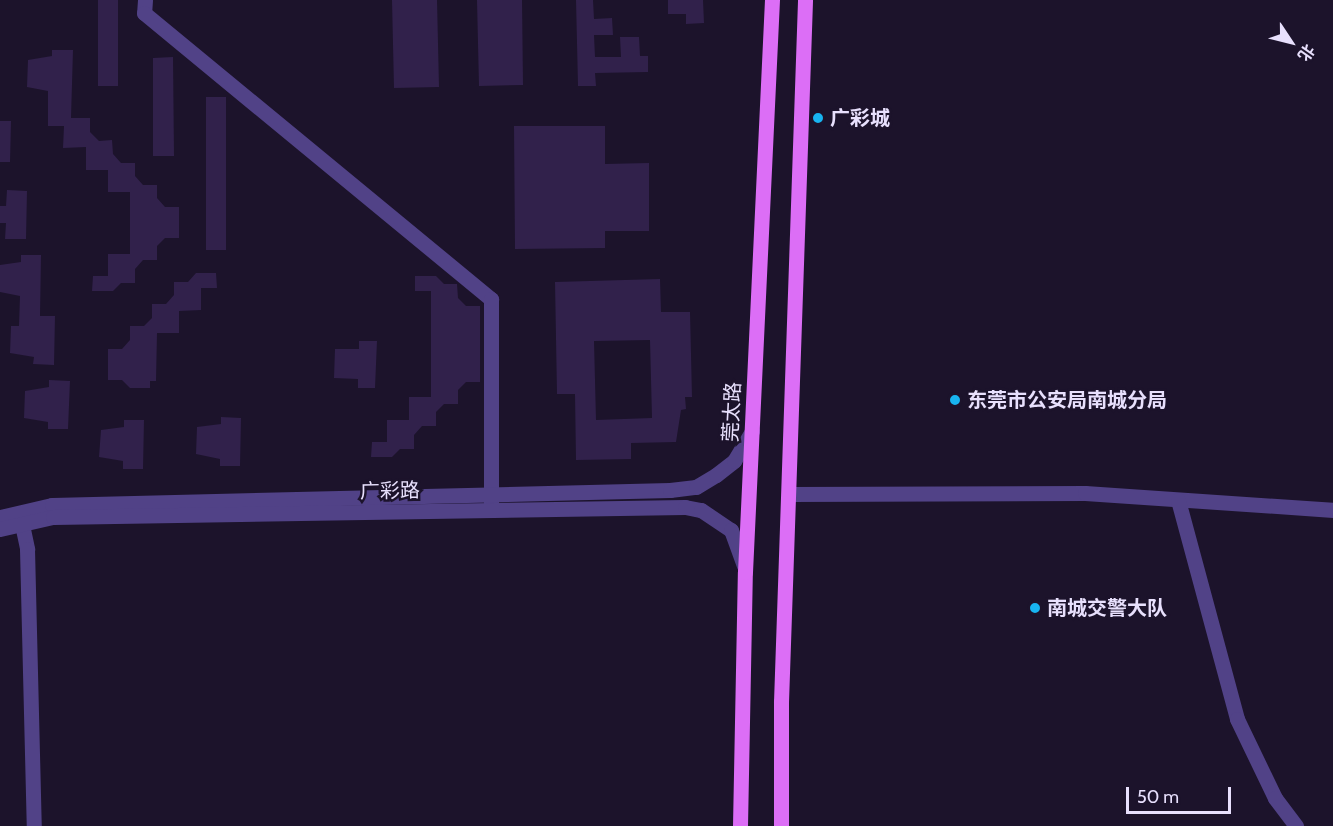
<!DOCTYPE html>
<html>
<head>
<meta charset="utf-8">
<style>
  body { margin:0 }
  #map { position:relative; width:1333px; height:826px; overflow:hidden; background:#1c132b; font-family:Cabin,"Noto Sans SC",sans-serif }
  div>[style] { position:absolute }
  .building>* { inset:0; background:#31214b }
  .minor>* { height:15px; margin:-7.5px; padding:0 7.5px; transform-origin:7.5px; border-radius:7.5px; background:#514287 }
  .major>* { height:15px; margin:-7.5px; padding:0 7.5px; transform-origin:7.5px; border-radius:7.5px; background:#dc6ef6 }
  .dots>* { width:16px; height:16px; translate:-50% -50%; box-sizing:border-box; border:3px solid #1c132b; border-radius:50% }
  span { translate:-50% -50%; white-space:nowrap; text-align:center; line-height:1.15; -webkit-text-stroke:5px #1c132b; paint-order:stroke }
  .poi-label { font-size:20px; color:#e8e0fd; font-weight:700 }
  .left { translate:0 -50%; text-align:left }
  .street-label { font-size:20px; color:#e8e0fd }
  .north { position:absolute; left:1261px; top:12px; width:60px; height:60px; -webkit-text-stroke:4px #1c132b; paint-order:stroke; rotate:125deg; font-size:16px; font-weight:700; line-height:24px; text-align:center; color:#e8e0fd }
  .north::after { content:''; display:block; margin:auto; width:21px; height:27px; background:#e8e0fd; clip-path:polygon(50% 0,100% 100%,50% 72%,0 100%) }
  .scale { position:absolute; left:1126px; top:787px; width:105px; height:27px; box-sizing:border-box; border:3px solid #e8e0fd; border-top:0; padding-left:8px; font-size:18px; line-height:21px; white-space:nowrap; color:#e8e0fd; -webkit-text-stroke:4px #1c132b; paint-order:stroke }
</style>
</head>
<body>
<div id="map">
  <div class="building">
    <div style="clip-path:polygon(98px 0,118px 0,118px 86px,98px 86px)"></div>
    <div style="clip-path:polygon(392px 0,437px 0,439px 87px,394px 88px)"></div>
    <div style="clip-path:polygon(477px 0,522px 0,523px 85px,479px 86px)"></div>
    <div style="clip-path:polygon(576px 0,593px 0,594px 19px,612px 18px,613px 35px,594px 35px,595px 57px,621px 57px,620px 37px,639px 37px,640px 56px,648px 56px,648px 72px,595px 73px,596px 86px,578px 86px)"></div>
    <div style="clip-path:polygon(668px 0,703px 0,704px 23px,686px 24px,686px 14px,668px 14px)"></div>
    <div style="clip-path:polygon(52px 50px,73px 50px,71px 118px,90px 118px,90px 132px,99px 141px,112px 140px,113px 154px,121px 163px,135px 163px,135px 176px,143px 185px,157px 185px,157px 198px,165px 207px,179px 207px,179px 238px,165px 238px,157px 246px,157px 260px,143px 260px,135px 269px,135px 283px,121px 283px,113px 291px,92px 291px,93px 276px,108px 276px,108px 254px,130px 254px,130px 192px,108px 192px,108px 170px,86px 170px,86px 147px,63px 148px,64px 126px,48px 126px,48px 91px,27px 87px,28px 60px,52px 56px)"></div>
    <div style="clip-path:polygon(173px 57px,174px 156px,153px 156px,153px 58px)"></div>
    <div style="clip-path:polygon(206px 97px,226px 97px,226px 250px,206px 250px)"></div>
    <div style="clip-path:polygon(0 121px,11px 121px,10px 162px,0 162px)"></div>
    <div style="clip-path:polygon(514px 126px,605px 126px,605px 164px,649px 163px,649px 231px,605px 231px,605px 248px,515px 249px)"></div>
    <div style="clip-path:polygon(7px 190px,27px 191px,26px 239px,5px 239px,6px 223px,0 223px,0 206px,6px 206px)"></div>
    <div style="clip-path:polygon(21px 255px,41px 255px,40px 316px,55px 316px,54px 365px,33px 364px,34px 357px,10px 353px,11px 326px,19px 326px,20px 296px,0 292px,0 265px,21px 262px)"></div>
    <div style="clip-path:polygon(196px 273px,216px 273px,217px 288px,201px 288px,201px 310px,179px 311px,179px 333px,157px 333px,156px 381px,150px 381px,150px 388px,130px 388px,122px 380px,108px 380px,108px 349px,122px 349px,130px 340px,130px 326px,144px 326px,152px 318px,152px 304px,166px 304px,174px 295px,174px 282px,188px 282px)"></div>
    <div style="clip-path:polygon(415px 276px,436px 276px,444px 284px,457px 284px,458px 298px,466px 306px,480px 306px,480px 382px,466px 382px,458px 390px,458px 404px,444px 404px,436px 412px,436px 426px,422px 426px,414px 435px,414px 449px,400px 449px,392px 457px,371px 457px,372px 442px,387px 442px,387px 420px,409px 420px,409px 397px,431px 397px,431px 291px,415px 291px)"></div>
    <div style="clip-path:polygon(evenodd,660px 279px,661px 312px,690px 312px,692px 397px,685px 397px,686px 409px,681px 410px,676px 442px,631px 443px,631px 459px,576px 460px,575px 394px,557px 394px,555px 282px,660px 279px,650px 340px,652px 418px,596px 420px,594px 341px,650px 340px)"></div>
    <div style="clip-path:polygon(359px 341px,377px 341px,375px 388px,358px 388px,358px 379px,334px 378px,335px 349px,359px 349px)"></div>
    <div style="clip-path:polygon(49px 380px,70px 381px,68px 429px,48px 429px,48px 422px,24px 418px,25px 391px,49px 387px)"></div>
    <div style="clip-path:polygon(221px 417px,241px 418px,240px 466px,220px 466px,220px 459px,196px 454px,197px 427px,221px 424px)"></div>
    <div style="clip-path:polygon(124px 420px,144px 420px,143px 469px,123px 469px,123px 461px,99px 457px,101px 430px,124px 427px)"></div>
  </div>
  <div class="minor">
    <div style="left:145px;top:0;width:13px;rotate:94deg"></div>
    <div style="left:144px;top:13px;width:450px;rotate:39.5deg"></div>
    <div style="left:491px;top:299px;width:204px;rotate:90deg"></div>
    <div style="left:790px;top:494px;width:295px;rotate:-0.2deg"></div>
    <div style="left:1085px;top:493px;width:249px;rotate:3.9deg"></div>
    <div style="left:1178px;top:500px;width:227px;rotate:74.9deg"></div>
    <div style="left:1237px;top:719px;width:88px;rotate:64.3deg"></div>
    <div style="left:1275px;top:798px;width:35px;rotate:53deg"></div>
    <div style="left:20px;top:515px;width:35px;rotate:78deg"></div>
    <div style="left:27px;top:549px;width:277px;rotate:88.6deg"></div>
    <div style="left:0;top:517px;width:53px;rotate:-13deg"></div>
    <div style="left:52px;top:505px;width:618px;rotate:-1.39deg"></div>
    <div style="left:670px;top:490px;width:26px;rotate:-7deg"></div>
    <div style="left:696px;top:487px;width:23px;rotate:-31deg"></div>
    <div style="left:716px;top:475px;width:23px;rotate:-38deg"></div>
    <div style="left:734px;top:461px;width:35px;rotate:-59deg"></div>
    <div style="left:0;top:529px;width:54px;rotate:-12.8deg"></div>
    <div style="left:53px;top:517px;width:632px;rotate:-0.91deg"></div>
    <div style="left:685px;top:507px;width:16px;rotate:11deg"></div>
    <div style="left:701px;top:510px;width:36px;rotate:34deg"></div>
    <div style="left:731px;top:530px;width:38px;rotate:70deg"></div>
  </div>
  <div class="major">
    <div style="left:740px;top:826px;width:254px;rotate:-88.9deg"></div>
    <div style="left:745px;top:572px;width:573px;rotate:-87.3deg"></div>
    <div style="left:781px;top:826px;width:124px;rotate:-90deg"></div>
    <div style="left:781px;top:702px;width:702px;rotate:-88.04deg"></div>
  </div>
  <div class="dots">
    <div style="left:818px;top:118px;background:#18b4f0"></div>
    <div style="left:955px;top:400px;background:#18b4f0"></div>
    <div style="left:1035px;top:608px;background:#18b4f0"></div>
  </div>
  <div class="poi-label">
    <span class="left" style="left:830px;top:118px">广彩城</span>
    <span class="left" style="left:967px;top:400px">东莞市公安局南城分局</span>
    <span class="left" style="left:1047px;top:608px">南城交警大队</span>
  </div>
  <div class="street-label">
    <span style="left:732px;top:412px;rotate:-87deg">莞太路</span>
    <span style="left:390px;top:491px;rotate:-1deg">广彩路</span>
  </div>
  <div class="north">北</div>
  <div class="scale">50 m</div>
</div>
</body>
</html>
